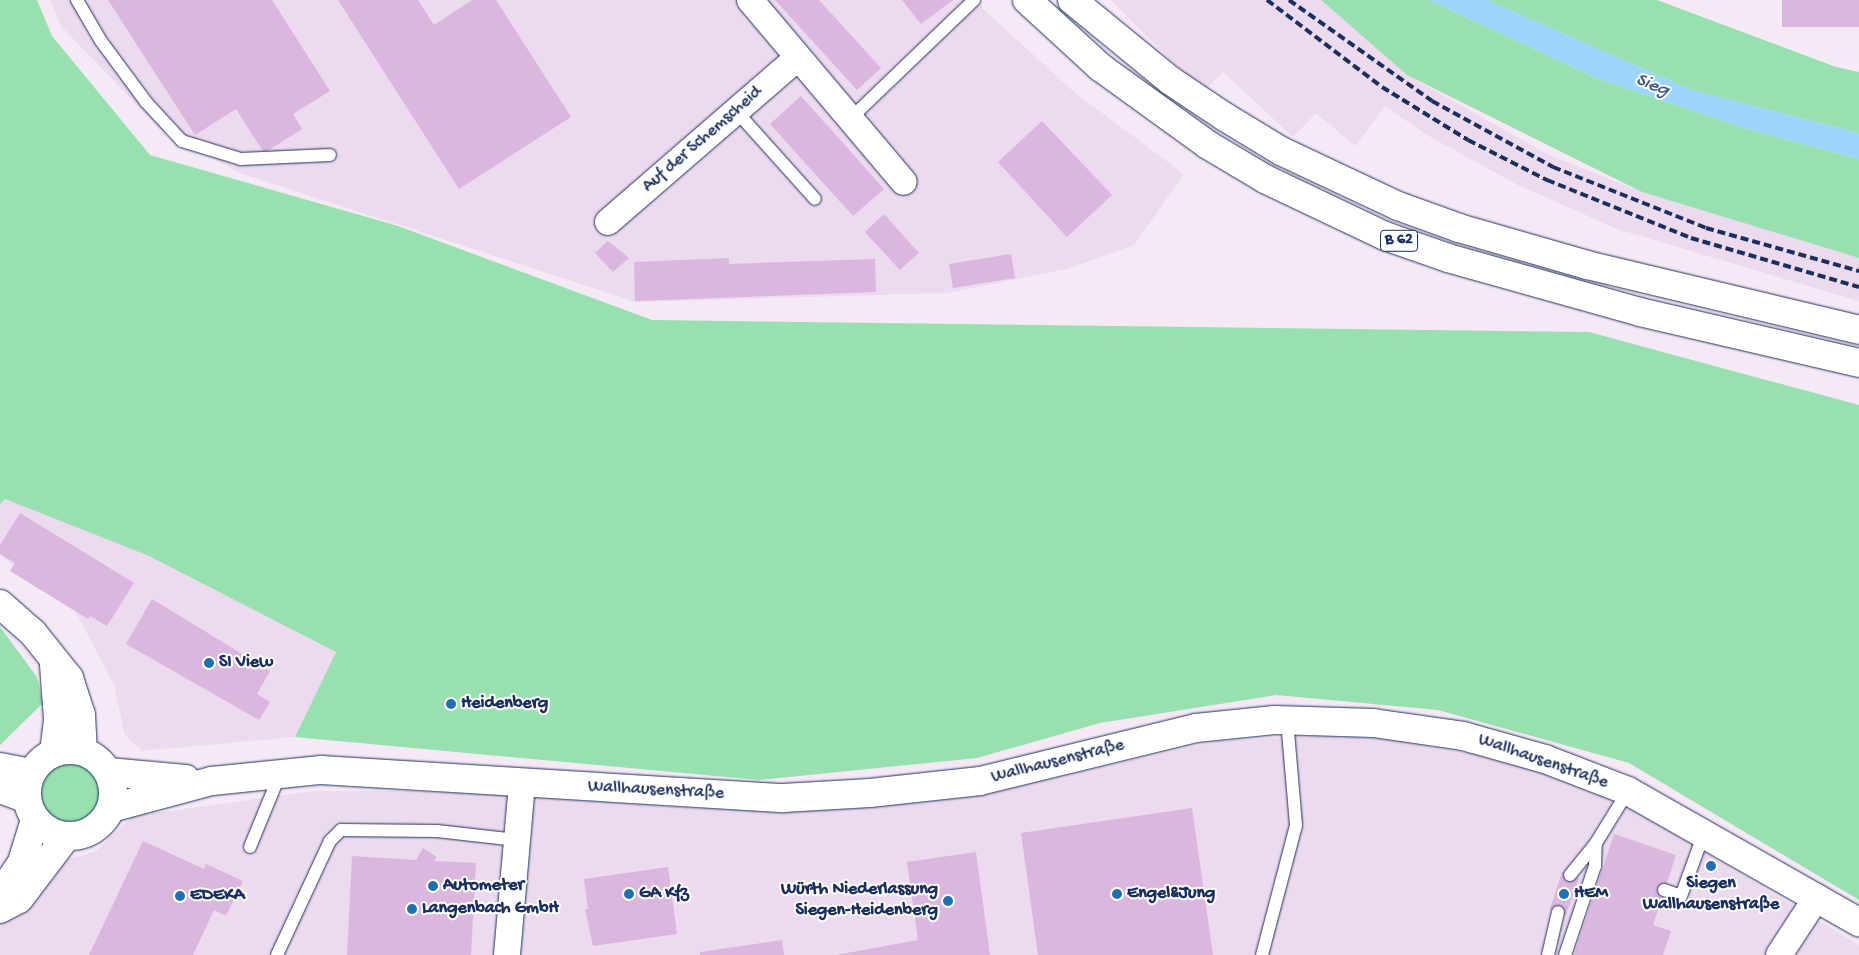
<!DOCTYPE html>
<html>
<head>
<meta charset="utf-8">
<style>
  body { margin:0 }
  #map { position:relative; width:1859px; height:955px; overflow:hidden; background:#f4e9f5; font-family:"Gochi Hand",sans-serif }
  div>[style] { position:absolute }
  .built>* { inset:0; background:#ecdaee }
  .green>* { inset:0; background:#98e0af }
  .round { border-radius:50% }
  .water>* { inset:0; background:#9dd4fc }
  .building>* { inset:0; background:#dbb6df }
  .roads { filter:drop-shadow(0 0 1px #1b2f5e) drop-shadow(0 0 1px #1b2f5e) }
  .lane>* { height:12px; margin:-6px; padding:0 6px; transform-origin:6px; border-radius:6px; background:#fff }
  .street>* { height:26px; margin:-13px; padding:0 13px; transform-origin:13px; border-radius:13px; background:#fff }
  .secondary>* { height:28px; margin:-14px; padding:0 14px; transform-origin:14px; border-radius:14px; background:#fff }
  .secondary>.ring { margin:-14px; padding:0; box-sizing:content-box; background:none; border:28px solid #fff; border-radius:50% }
  .highway>* { height:28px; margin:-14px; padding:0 14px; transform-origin:14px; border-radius:14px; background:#fff }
  .rail>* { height:4px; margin-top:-2px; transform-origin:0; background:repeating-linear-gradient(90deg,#1b2f5e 0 8px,transparent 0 12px) }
  .dots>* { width:14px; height:14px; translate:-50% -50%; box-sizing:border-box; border:2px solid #fff; border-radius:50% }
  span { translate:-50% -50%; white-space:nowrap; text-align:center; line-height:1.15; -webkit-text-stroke:4px #fff; paint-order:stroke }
  .shield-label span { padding:1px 4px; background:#fff; border:1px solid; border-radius:4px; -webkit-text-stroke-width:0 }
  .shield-label { font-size:16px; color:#1b2f5e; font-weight:700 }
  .street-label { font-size:18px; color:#1b2f5e }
  .poi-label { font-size:18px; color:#1b2f5e; font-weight:700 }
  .left { translate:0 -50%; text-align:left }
  .right { translate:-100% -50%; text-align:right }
  .water-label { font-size:19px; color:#3c5886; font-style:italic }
</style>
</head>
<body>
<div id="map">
  <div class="built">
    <div style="clip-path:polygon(50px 0,980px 0,983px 9px,1074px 92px,1184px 174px,1134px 245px,1067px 269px,948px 293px,636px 302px,240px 173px,161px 130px,61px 26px)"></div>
    <div style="clip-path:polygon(1111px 0,1321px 0,1407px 75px,1549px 155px,1642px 192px,1859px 258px,1859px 301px,1617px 229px,1516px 184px,1427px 135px,1385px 106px,1355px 146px,1316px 113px,1293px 137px,1223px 72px,1202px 92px)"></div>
    <div style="clip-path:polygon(5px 499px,149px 556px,336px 652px,295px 737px,142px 751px,125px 735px,114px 685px,76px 612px,0 555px,0 504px)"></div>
    <div style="clip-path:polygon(1356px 733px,1507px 760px,1613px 797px,1859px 945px,1859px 955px,0 955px,0 924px,64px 860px,95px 852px,133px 816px,313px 791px,515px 791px,795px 806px,969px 797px,1216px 741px)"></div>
  </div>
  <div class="green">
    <div style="clip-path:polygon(0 0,37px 0,52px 36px,150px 155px,398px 226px,652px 320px,1589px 332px,1859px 405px,1859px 900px,1629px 763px,1438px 710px,1276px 695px,1100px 723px,977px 758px,759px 780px,295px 737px,336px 652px,149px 556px,5px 499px,0 504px)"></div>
    <div style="clip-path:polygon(1321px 0,1429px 0,1596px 78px,1747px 129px,1859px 159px,1859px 258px,1642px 192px,1407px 75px)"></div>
    <div style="clip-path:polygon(1487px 0,1657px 0,1836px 67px,1859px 72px,1859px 133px,1691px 90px)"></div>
    <div style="clip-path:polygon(0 627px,37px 677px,43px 703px,0 745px)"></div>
    <div class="round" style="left:27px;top:750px;width:86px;height:86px"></div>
  </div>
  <div class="water">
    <div style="clip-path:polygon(1429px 0,1487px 0,1691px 90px,1859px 133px,1859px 159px,1747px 129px,1596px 78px)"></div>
  </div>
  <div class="building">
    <div style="clip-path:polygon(108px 0,272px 0,330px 91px,293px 114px,302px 129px,264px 153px,236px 109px,195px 135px)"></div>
    <div style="clip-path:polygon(338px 0,418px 0,434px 25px,472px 0,496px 0,571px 117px,459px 189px)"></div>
    <div style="clip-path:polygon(775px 0,819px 0,881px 68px,857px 90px)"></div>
    <div style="clip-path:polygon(902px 0,953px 0,921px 24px)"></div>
    <div style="clip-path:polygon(1782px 0,1859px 0,1859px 27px,1782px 27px)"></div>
    <div style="clip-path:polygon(801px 96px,884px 189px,853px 216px,770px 124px)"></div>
    <div style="clip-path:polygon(1042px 121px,1112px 195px,1067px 237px,998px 162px)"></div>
    <div style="clip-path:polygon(884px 214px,919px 253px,900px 270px,865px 232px)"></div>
    <div style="clip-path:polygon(608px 241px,629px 258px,613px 272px,595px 253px)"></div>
    <div style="clip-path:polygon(1011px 254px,1015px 278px,953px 288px,949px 264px)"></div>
    <div style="clip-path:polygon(729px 258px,729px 264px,875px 259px,876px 292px,635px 301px,634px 262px)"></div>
    <div style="clip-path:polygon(20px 513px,134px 583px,107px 626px,90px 616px,88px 619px,10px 571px,15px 563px,0 554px,0 545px)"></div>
    <div style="clip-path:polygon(152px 599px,270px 671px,257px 694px,270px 702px,259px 720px,126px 644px)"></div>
    <div style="clip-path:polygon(1192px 808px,1213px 955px,1038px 955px,1021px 833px)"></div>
    <div style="clip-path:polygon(1614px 834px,1676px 855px,1653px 925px,1671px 931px,1663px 955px,1574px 955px)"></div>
    <div style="clip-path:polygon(143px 841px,204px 869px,206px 864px,243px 881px,226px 916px,214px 910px,193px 955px,89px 955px)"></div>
    <div style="clip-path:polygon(423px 848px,437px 857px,434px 861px,476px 863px,471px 955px,347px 955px,352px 856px,416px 860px)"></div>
    <div style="clip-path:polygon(976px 852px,990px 955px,836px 955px,918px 940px,907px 862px)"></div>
    <div style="clip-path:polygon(668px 867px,677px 934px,593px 946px,585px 909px,588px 909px,584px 879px)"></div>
    <div style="clip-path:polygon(1562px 872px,1579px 878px,1566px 915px,1550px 909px)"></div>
    <div style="clip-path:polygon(782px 940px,784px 955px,700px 955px,700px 952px)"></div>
  </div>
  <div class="roads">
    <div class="lane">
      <div style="left:77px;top:0;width:48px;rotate:59.7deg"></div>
      <div style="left:101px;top:41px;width:76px;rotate:53.6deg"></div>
      <div style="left:146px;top:102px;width:53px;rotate:47.3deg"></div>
      <div style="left:182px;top:141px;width:62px;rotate:17deg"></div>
      <div style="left:241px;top:159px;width:89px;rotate:-2.6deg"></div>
      <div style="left:736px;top:111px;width:118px;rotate:48.1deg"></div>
      <div style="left:850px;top:119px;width:172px;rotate:-43.8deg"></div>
      <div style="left:250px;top:847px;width:79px;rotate:-67.7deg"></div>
      <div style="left:1570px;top:875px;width:41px;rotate:-50.9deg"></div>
      <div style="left:1664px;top:890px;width:18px;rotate:19deg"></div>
      <div style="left:1681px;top:896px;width:67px;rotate:-69.9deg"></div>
      <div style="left:277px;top:955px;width:126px;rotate:-65.1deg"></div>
      <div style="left:330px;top:841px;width:16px;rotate:-45deg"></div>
      <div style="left:341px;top:830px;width:96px;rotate:0.6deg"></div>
      <div style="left:437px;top:831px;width:80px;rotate:6.5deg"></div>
      <div style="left:1262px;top:955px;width:134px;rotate:-75.3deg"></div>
      <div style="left:1296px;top:825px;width:105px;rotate:-94.9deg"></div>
      <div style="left:1548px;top:955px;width:44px;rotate:-76.9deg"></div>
      <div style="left:1565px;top:955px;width:94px;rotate:-71.4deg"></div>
      <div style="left:1595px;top:866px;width:23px;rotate:-88deg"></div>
      <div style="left:1596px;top:843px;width:61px;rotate:-58.4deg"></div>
    </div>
    <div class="street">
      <div style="left:750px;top:0;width:238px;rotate:49.8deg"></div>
      <div style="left:608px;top:222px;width:250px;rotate:-40.9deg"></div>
      <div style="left:0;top:766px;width:33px;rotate:11deg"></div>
      <div style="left:0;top:790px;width:29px;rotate:20deg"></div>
      <div style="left:507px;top:955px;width:173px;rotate:-85deg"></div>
      <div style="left:1779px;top:955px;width:69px;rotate:-56.8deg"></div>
    </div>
    <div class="secondary">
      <div style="left:0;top:604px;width:44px;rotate:41.3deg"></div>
      <div style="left:33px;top:633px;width:58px;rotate:51.3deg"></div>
      <div style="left:69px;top:678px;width:39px;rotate:72deg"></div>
      <div style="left:81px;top:715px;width:36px;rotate:87deg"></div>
      <div class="ring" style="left:27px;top:750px;width:58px;height:58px"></div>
      <div style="left:54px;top:753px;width:34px;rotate:-83deg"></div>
      <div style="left:58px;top:719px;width:55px;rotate:-94.2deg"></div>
      <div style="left:108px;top:772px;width:78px;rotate:5.1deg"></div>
      <div style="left:111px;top:808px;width:105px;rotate:-15deg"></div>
      <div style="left:212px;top:781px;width:110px;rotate:-5.8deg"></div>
      <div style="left:321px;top:770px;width:463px;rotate:3.5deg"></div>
      <div style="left:783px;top:798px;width:87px;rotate:-3.3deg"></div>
      <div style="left:870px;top:793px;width:111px;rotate:-6.2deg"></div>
      <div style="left:980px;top:781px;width:222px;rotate:-13.8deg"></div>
      <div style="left:1196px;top:728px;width:79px;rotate:-5.8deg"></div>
      <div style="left:1275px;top:720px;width:98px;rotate:1.8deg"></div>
      <div style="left:1373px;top:723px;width:91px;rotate:8.2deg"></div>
      <div style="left:1463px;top:736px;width:85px;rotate:15.7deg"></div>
      <div style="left:1545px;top:759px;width:89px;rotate:21.1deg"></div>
      <div style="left:1628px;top:791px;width:266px;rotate:29.6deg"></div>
      <div style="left:0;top:895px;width:40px;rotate:-56deg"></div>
      <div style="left:22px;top:862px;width:44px;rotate:-72.8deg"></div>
      <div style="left:0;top:909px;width:21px;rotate:-28deg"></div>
      <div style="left:19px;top:899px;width:78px;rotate:-52.8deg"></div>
    </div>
    <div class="highway">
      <div style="left:1027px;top:0;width:99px;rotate:42.5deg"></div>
      <div style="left:1100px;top:67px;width:133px;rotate:35.8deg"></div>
      <div style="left:1208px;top:145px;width:66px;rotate:30.8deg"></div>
      <div style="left:1265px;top:179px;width:133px;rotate:25.4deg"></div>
      <div style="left:1385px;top:236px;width:67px;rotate:19.2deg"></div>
      <div style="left:1448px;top:258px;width:199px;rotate:15.7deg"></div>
      <div style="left:1640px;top:312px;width:225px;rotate:13.1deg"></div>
      <div style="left:1072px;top:0;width:128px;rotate:39.3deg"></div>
      <div style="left:1171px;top:81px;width:65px;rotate:33.7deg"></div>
      <div style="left:1225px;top:117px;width:66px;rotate:31.3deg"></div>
      <div style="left:1281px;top:151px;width:129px;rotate:25.2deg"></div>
      <div style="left:1398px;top:206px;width:65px;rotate:19.8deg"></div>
      <div style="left:1459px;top:228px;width:133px;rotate:16.1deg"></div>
      <div style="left:1587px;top:265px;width:280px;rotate:13.4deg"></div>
    </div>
  </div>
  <div class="rail">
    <div style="left:1267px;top:0;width:144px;rotate:37.1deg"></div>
    <div style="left:1382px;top:87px;width:101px;rotate:31.6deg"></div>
    <div style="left:1468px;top:140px;width:89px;rotate:26.9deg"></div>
    <div style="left:1547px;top:180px;width:155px;rotate:21.9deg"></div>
    <div style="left:1691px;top:238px;width:175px;rotate:16.3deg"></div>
    <div style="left:1289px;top:0;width:175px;rotate:35.2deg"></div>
    <div style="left:1432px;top:101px;width:138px;rotate:28.6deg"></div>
    <div style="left:1553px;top:167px;width:165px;rotate:21.7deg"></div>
    <div style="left:1706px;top:228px;width:159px;rotate:15.7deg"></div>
  </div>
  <div class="dots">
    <div style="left:209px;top:663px;background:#1f6fb2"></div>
    <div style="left:451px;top:704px;background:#1f6fb2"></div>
    <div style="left:1711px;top:866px;background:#1f6fb2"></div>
    <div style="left:433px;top:886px;background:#1f6fb2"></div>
    <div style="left:629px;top:894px;background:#1f6fb2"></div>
    <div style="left:1117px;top:894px;background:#1f6fb2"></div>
    <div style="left:1564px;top:894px;background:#1f6fb2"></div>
    <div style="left:180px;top:896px;background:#1f6fb2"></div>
    <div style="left:948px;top:901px;background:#1f6fb2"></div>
    <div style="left:412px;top:909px;background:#1f6fb2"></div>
  </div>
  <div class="shield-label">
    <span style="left:1399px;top:241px">B 62</span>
  </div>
  <div class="street-label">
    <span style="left:703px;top:140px;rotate:-41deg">Auf der Schemscheid</span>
    <span style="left:1058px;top:762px;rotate:-14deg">Wallhausenstraße</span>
    <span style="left:1543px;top:762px;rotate:19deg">Wallhausenstraße</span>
    <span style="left:656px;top:791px;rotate:3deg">Wallhausenstraße</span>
  </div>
  <div class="poi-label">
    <span class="left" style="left:219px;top:663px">SI View</span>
    <span class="left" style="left:461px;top:704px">Heidenberg</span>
    <span style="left:1711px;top:895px">Siegen<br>Wallhausenstraße</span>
    <span class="left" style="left:443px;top:886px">Autometer</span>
    <span class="right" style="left:938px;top:901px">Würth Niederlassung<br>Siegen-Heidenberg</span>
    <span class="left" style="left:639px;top:894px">GA Kfz</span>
    <span class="left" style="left:1127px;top:894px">Engel&amp;Jung</span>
    <span class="left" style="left:1574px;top:894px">HEM</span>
    <span class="left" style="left:190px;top:896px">EDEKA</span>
    <span class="left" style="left:422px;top:909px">Langenbach GmbH</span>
  </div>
  <div class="water-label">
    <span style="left:1652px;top:86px;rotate:22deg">Sieg</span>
  </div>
</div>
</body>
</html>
